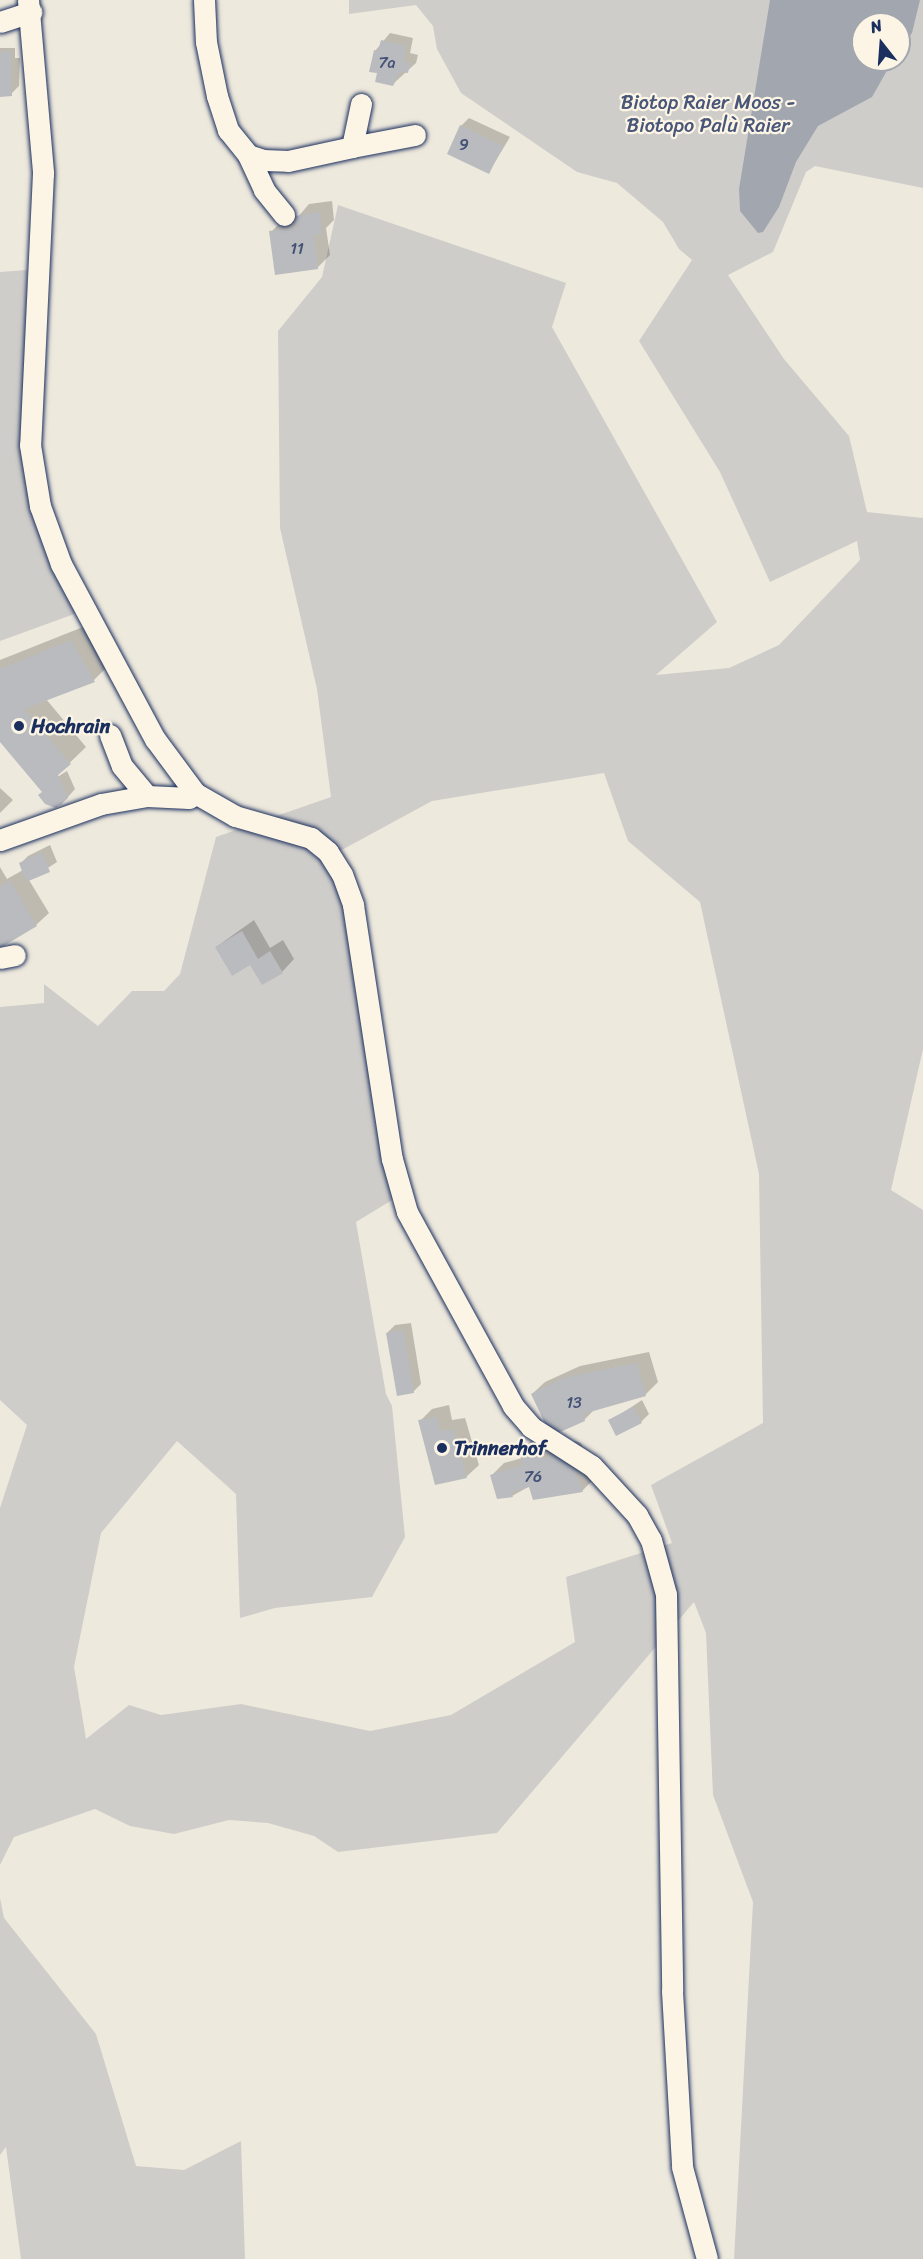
<!DOCTYPE html>
<html>
<head>
<meta charset="utf-8">
<style>
  body { margin:0 }
  #map { position:relative; width:923px; height:2259px; overflow:hidden; background:#eee9dd; font-family:Sriracha,sans-serif }
  div>[style] { position:absolute }
  .green>* { inset:0; background:#cfcdca }
  .water>* { inset:0; background:#a2a7af }
  .shadow>* { inset:0; background:#0003 }
  .building>* { inset:0; background:#babbbe }
  .roads { filter:drop-shadow(0 0 2px #1b2f5e) drop-shadow(0 0 2px #1b2f5e) }
  .minor>* { height:21px; margin:-10.5px; padding:0 10.5px; transform-origin:10.5px; border-radius:10.5px; background:#fcf5e5 }
  .dots>* { width:16px; height:16px; translate:-50% -50%; box-sizing:border-box; border:3px solid #fcf5e5; border-radius:50% }
  span { translate:-50% -50%; white-space:nowrap; text-align:center; line-height:1.15; -webkit-text-stroke:4.5px #fcf5e5; paint-order:stroke }
  .number-label { font-size:16px; color:#435276 }
  .number-label span { -webkit-text-stroke-width:0 }
  .park-label { font-size:20px; color:#485679 }
  .poi-label { font-size:20px; color:#1b2f5e; font-weight:700 }
  .left { translate:0 -50%; text-align:left }
  .north { position:absolute; left:851px; top:12px; width:60px; height:60px; box-sizing:border-box; background:#fcf5e5; border:2px solid #a2a6af; border-radius:50%; rotate:343deg; font-size:16px; font-weight:700; line-height:24px; text-align:center; color:#1b2f5e }
  .north::after { content:''; display:block; margin:auto; width:21px; height:27px; background:#1b2f5e; clip-path:polygon(50% 0,100% 100%,50% 72%,0 100%) }
</style>
</head>
<body>
<div id="map">
  <div class="green">
    <div style="clip-path:polygon(evenodd,349px 0,923px 0,923px 188px,815px 166px,806px 172px,773px 252px,728px 275px,784px 359px,849px 436px,867px 512px,923px 518px,923px 1049px,891px 1190px,923px 1210px,923px 2259px,734px 2259px,753px 1902px,713px 1795px,706px 1633px,694px 1602px,497px 1833px,338px 1852px,314px 1836px,268px 1823px,229px 1820px,174px 1834px,130px 1826px,95px 1809px,14px 1837px,0 1865px,0 1508px,27px 1425px,0 1400px,0 1007px,44px 1003px,44px 984px,98px 1026px,132px 991px,164px 991px,180px 974px,216px 837px,331px 797px,317px 689px,280px 528px,278px 331px,322px 277px,338px 205px,566px 283px,552px 327px,717px 622px,656px 675px,729px 668px,779px 645px,860px 560px,857px 541px,770px 582px,720px 472px,639px 341px,692px 260px,679px 249px,663px 222px,617px 183px,577px 172px,461px 93px,437px 49px,433px 26px,416px 5px,349px 14px,349px 0,863px 24px,899px 24px,899px 60px,863px 60px,863px 24px,349px 0,604px 773px,628px 841px,700px 902px,759px 1174px,763px 1423px,651px 1485px,672px 1543px,566px 1577px,575px 1642px,451px 1715px,370px 1731px,241px 1704px,161px 1715px,129px 1705px,86px 1739px,74px 1667px,101px 1533px,177px 1441px,236px 1494px,240px 1618px,275px 1608px,372px 1597px,405px 1537px,392px 1406px,386px 1394px,356px 1222px,397px 1197px,338px 852px,432px 801px,604px 773px)"></div>
    <div style="clip-path:polygon(27px 270px,26px 419px,77px 613px,0 641px,0 272px)"></div>
    <div style="clip-path:polygon(0 1898px,4px 1918px,96px 2034px,136px 2166px,184px 2170px,241px 2141px,245px 2259px,21px 2259px,6px 2147px,0 2155px)"></div>
  </div>
  <div class="water">
    <div style="clip-path:polygon(770px 0,920px 0,912px 33px,899px 51px,899px 24px,863px 24px,863px 60px,893px 60px,872px 97px,818px 126px,796px 162px,779px 207px,763px 232px,758px 233px,740px 211px,739px 189px)"></div>
  </div>
  <div class="shadow">
    <div style="clip-path:polygon(390px 33px,413px 38px,410px 53px,418px 55px,416px 63px,393px 84px,378px 72px,375px 51px)"></div>
    <div style="clip-path:polygon(0 48px,15px 48px,15px 58px,20px 58px,19px 86px,11px 94px,0 95px)"></div>
    <div style="clip-path:polygon(469px 118px,510px 137px,489px 172px,461px 126px)"></div>
    <div style="clip-path:polygon(332px 201px,334px 220px,326px 228px,330px 255px,317px 268px,271px 232px,283px 220px,297px 218px,309px 204px)"></div>
    <div style="clip-path:polygon(88px 625px,110px 664px,94px 680px,46px 699px,86px 747px,51px 781px,67px 771px,75px 789px,61px 805px,51px 806px,44px 791px,0 740px,0 660px)"></div>
    <div style="clip-path:polygon(0 788px,13px 800px,0 813px)"></div>
    <div style="clip-path:polygon(50px 845px,57px 862px,29px 880px,49px 913px,36px 925px,0 945px,0 867px,7px 879px,23px 870px,20px 864px,28px 856px)"></div>
    <div style="clip-path:polygon(254px 920px,270px 948px,283px 940px,294px 959px,282px 972px,216px 947px)"></div>
    <div style="clip-path:polygon(411px 1323px,421px 1384px,413px 1392px,387px 1333px,395px 1325px)"></div>
    <div style="clip-path:polygon(649px 1352px,658px 1382px,645px 1395px,595px 1409px,584px 1420px,550px 1435px,554px 1448px,576px 1441px,581px 1443px,594px 1479px,582px 1491px,530px 1486px,512px 1496px,492px 1475px,504px 1463px,522px 1458px,520px 1451px,533px 1439px,552px 1433px,532px 1394px,545px 1382px,580px 1366px)"></div>
    <div style="clip-path:polygon(642px 1400px,649px 1414px,641px 1422px,610px 1421px)"></div>
    <div style="clip-path:polygon(449px 1405px,452px 1420px,465px 1418px,479px 1465px,466px 1477px,420px 1421px,432px 1409px)"></div>
  </div>
  <div class="building">
    <div style="clip-path:polygon(381px 40px,406px 46px,403px 61px,410px 63px,408px 73px,400px 72px,393px 86px,375px 82px,377px 73px,369px 72px,374px 50px,378px 51px)"></div>
    <div style="clip-path:polygon(11px 51px,12px 96px,0 97px,0 52px)"></div>
    <div style="clip-path:polygon(460px 125px,503px 146px,489px 174px,447px 154px)"></div>
    <div style="clip-path:polygon(320px 212px,322px 234px,314px 235px,318px 269px,275px 275px,269px 231px,297px 228px,295px 216px)"></div>
    <div style="clip-path:polygon(71px 640px,95px 682px,24px 709px,71px 764px,58px 775px,68px 798px,56px 808px,45px 804px,38px 795px,42px 792px,0 742px,0 669px)"></div>
    <div style="clip-path:polygon(42px 852px,50px 872px,26px 882px,19px 863px)"></div>
    <div style="clip-path:polygon(10px 881px,37px 926px,0 948px,0 887px)"></div>
    <div style="clip-path:polygon(242px 931px,258px 959px,270px 951px,283px 973px,262px 985px,250px 965px,232px 976px,215px 947px)"></div>
    <div style="clip-path:polygon(403px 1330px,414px 1393px,397px 1396px,386px 1333px)"></div>
    <div style="clip-path:polygon(637px 1363px,646px 1396px,583px 1414px,585px 1421px,551px 1436px,531px 1394px,566px 1377px)"></div>
    <div style="clip-path:polygon(633px 1407px,642px 1423px,616px 1436px,608px 1420px)"></div>
    <div style="clip-path:polygon(437px 1417px,440px 1431px,453px 1429px,467px 1478px,435px 1485px,418px 1420px)"></div>
    <div style="clip-path:polygon(537px 1445px,542px 1459px,563px 1452px,569px 1455px,583px 1492px,533px 1500px,529px 1487px,511px 1493px,513px 1497px,497px 1499px,490px 1475px,523px 1465px,519px 1451px)"></div>
  </div>
  <div class="roads">
    <div class="minor">
      <div style="left:28px;top:0;width:174px;rotate:85deg"></div>
      <div style="left:43px;top:173px;width:272px;rotate:92.7deg"></div>
      <div style="left:30px;top:445px;width:62px;rotate:80.7deg"></div>
      <div style="left:40px;top:506px;width:62px;rotate:70.1deg"></div>
      <div style="left:61px;top:564px;width:199px;rotate:61.8deg"></div>
      <div style="left:155px;top:739px;width:67px;rotate:53.5deg"></div>
      <div style="left:195px;top:793px;width:46px;rotate:29.9deg"></div>
      <div style="left:235px;top:816px;width:79px;rotate:16.1deg"></div>
      <div style="left:311px;top:838px;width:22px;rotate:39deg"></div>
      <div style="left:328px;top:852px;width:26px;rotate:58deg"></div>
      <div style="left:342px;top:874px;width:33px;rotate:70deg"></div>
      <div style="left:353px;top:905px;width:257px;rotate:81.3deg"></div>
      <div style="left:392px;top:1159px;width:55px;rotate:74.2deg"></div>
      <div style="left:407px;top:1212px;width:221px;rotate:61.3deg"></div>
      <div style="left:513px;top:1406px;width:28px;rotate:49deg"></div>
      <div style="left:531px;top:1427px;width:72px;rotate:32.6deg"></div>
      <div style="left:592px;top:1466px;width:67px;rotate:47.4deg"></div>
      <div style="left:637px;top:1515px;width:29px;rotate:61deg"></div>
      <div style="left:651px;top:1540px;width:56px;rotate:74.5deg"></div>
      <div style="left:666px;top:1594px;width:397px;rotate:89.1deg"></div>
      <div style="left:672px;top:1991px;width:176px;rotate:86.7deg"></div>
      <div style="left:682px;top:2167px;width:95px;rotate:74.8deg"></div>
      <div style="left:204px;top:0;width:42px;rotate:87.3deg"></div>
      <div style="left:206px;top:42px;width:55px;rotate:78.5deg"></div>
      <div style="left:217px;top:96px;width:36px;rotate:72deg"></div>
      <div style="left:228px;top:130px;width:32px;rotate:51deg"></div>
      <div style="left:248px;top:155px;width:16px;rotate:18deg"></div>
      <div style="left:263px;top:160px;width:25px;rotate:2deg"></div>
      <div style="left:288px;top:161px;width:66px;rotate:-12.3deg"></div>
      <div style="left:352px;top:147px;width:44px;rotate:-78.2deg"></div>
      <div style="left:0;top:22px;width:33px;rotate:-18deg"></div>
      <div style="left:352px;top:147px;width:64px;rotate:-10.8deg"></div>
      <div style="left:248px;top:155px;width:38px;rotate:65deg"></div>
      <div style="left:264px;top:190px;width:32px;rotate:51deg"></div>
      <div style="left:110px;top:735px;width:33px;rotate:69deg"></div>
      <div style="left:122px;top:766px;width:39px;rotate:50deg"></div>
      <div style="left:0;top:840px;width:107px;rotate:-19.6deg"></div>
      <div style="left:101px;top:804px;width:47px;rotate:-9.9deg"></div>
      <div style="left:147px;top:796px;width:42px;rotate:2.7deg"></div>
      <div style="left:189px;top:798px;width:8px;rotate:-40deg"></div>
      <div style="left:0;top:958px;width:15px;rotate:-11deg"></div>
    </div>
  </div>
  <div class="dots">
    <div style="left:19px;top:726px;background:#1b2f5e"></div>
    <div style="left:442px;top:1448px;background:#1b2f5e"></div>
  </div>
  <div class="number-label">
    <span style="left:387px;top:63px">7a</span>
    <span style="left:464px;top:145px">9</span>
    <span style="left:297px;top:249px">11</span>
    <span style="left:574px;top:1403px">13</span>
    <span style="left:533px;top:1477px">76</span>
  </div>
  <div class="park-label">
    <span style="left:708px;top:114px">Biotop Raier Moos -<br>Biotopo Palù Raier</span>
  </div>
  <div class="poi-label">
    <span class="left" style="left:31px;top:726px">Hochrain</span>
    <span class="left" style="left:454px;top:1448px">Trinnerhof</span>
  </div>
  <div class="north">N</div>
</div>
</body>
</html>
